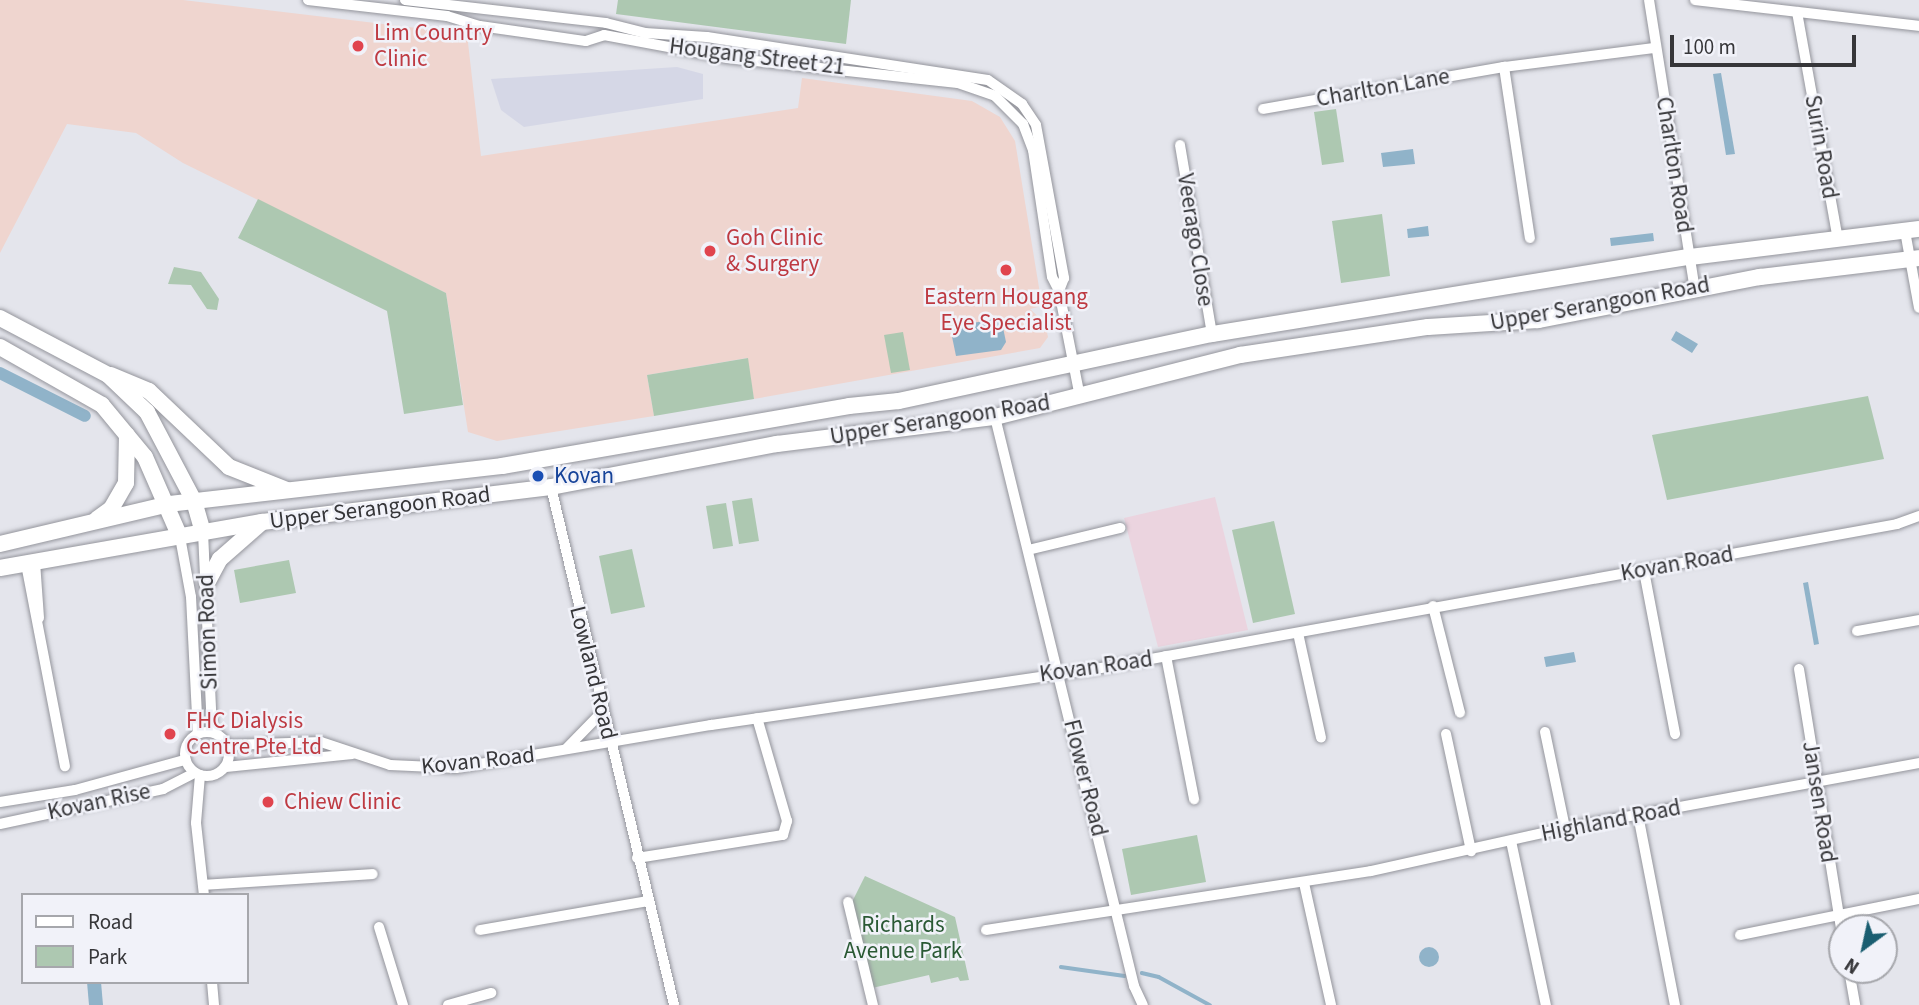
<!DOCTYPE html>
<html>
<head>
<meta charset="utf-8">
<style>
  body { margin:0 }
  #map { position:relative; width:1919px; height:1005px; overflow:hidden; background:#e4e5ec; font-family:"Source Sans 3",sans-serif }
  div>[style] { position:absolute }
  .commercial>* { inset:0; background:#efd5cf }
  .built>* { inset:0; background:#d5d7e6 }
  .education>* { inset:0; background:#ebd4df }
  .green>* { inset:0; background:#adc8b1 }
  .water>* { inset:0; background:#90b3c9 }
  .round { border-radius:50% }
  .stream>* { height:3.5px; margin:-1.75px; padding:0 1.75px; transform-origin:1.75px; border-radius:1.75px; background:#90b3c9 }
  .canal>* { height:12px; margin:-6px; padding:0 6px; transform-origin:6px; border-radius:6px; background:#90b3c9 }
  .roads { filter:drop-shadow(0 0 2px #94959c) drop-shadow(0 0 2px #94959c) }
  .street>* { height:10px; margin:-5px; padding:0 5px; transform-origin:5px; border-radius:5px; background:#fff }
  .street>.ring { margin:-5px; padding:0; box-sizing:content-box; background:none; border:10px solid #fff; border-radius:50% }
  .primary>* { height:16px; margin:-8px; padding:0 8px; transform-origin:8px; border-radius:8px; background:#fff }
  .dots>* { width:19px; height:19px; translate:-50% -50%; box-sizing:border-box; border:4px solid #f1f2f9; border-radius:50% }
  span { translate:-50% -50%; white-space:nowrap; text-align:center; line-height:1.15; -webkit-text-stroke:5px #f1f2f9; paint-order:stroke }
  .health-label { font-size:23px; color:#be3a42 }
  .left { translate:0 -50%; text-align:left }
  .street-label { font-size:23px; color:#363639 }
  .transit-label { font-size:23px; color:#164399 }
  .park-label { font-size:23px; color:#2a5934 }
  .legend { position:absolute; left:21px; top:893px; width:228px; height:91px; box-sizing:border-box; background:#f1f2f9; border:2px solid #a6a7ac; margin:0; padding:9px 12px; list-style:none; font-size:21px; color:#363639 }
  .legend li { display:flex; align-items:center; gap:14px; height:35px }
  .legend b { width:35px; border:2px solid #a6a7ac }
  .north { position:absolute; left:1828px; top:914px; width:70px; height:70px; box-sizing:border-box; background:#f1f2f9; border:2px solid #a6a7ac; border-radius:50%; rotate:213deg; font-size:19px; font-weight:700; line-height:28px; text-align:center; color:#363639 }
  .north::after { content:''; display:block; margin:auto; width:24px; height:32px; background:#1a5e71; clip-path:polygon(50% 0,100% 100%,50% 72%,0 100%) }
  .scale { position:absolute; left:1670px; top:35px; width:186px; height:32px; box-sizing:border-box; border:4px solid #363639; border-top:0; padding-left:9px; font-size:21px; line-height:24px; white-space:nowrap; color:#363639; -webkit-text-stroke:5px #f1f2f9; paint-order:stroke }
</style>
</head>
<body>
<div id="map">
  <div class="commercial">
    <div style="clip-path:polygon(0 0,183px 0,467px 34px,481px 156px,798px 108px,802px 78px,972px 101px,1000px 117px,1015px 141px,1042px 306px,1030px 309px,1045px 323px,1048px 337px,1040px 348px,754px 399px,747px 358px,647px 375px,654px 416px,497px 441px,468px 432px,446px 293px,183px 163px,136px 133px,67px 124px,0 253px)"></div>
  </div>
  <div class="built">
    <div style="clip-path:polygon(677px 67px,703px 74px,703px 99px,524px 127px,501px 110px,491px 79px)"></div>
  </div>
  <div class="education">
    <div style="clip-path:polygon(1215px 497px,1248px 630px,1158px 647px,1124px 518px)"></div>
  </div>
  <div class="green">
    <div style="clip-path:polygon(618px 0,851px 0,846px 44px,616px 14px)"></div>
    <div style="clip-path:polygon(1336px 109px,1344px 162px,1322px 165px,1314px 112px)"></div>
    <div style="clip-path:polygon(258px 199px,446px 293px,463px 405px,404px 414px,387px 311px,238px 238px)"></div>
    <div style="clip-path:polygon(1382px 214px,1390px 276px,1341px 283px,1332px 221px)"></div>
    <div style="clip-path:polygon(174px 267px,201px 272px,219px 299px,217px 310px,207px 309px,191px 285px,168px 284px)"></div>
    <div style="clip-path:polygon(903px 332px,910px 370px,891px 373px,884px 335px)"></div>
    <div style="clip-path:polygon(748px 358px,754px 399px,654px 416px,647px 375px)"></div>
    <div style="clip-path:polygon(1868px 396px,1884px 459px,1667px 500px,1652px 435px)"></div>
    <div style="clip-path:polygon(752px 498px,759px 541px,739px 544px,732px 501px)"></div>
    <div style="clip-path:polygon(726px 503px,733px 546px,713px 549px,706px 506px)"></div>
    <div style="clip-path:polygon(1274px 521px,1295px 614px,1253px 623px,1232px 530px)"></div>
    <div style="clip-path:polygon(632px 549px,645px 607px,611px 614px,599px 556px)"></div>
    <div style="clip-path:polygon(289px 560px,296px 593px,240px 603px,234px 570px)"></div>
    <div style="clip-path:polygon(1197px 835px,1206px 882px,1131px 895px,1122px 849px)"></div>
    <div style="clip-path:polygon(865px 876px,955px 917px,969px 980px,960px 981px,958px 977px,931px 983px,929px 975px,872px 988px,852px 902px)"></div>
  </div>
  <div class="water">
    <div style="clip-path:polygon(1721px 73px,1735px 154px,1726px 155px,1713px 74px)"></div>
    <div style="clip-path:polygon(1413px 149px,1415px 164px,1383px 167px,1381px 153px)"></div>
    <div style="clip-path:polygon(1428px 226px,1429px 236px,1408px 238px,1407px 229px)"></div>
    <div style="clip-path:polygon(1653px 233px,1654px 241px,1611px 246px,1610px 238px)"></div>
    <div style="clip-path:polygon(1001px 318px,1006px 342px,1001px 350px,956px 356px,950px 327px)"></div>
    <div style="clip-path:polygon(1676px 331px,1698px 344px,1692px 353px,1671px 340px)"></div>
    <div style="clip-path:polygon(1808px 582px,1819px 644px,1814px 645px,1803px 583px)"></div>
    <div style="clip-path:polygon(1574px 652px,1576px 662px,1546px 667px,1544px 657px)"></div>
    <div class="round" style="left:1419px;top:947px;width:20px;height:20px"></div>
    <div style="clip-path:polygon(87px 982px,101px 982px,103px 1005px,89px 1005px)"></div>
  </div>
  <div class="stream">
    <div style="left:1061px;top:967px;width:64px;rotate:8.1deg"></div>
    <div style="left:1142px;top:973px;width:17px;rotate:13deg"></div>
    <div style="left:1159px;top:977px;width:58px;rotate:28.8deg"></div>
  </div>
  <div class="canal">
    <div style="left:0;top:373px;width:95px;rotate:26.8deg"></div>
  </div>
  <div class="roads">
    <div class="street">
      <div style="left:308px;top:0;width:140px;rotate:6.6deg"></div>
      <div style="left:447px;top:16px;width:34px;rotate:17deg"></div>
      <div style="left:480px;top:26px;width:107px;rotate:8.1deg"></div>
      <div style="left:586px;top:41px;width:19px;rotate:-18deg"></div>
      <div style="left:604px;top:35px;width:126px;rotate:10.5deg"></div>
      <div style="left:728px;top:58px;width:231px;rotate:6.2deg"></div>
      <div style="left:958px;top:83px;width:39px;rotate:19deg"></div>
      <div style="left:995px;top:96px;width:40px;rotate:45deg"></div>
      <div style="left:1023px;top:124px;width:28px;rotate:69deg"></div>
      <div style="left:1033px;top:150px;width:128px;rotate:81.5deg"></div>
      <div style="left:1052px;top:277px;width:16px;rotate:63deg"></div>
      <div style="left:1059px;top:291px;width:108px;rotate:78.8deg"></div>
      <div style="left:405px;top:0;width:202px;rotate:6.5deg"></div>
      <div style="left:606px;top:23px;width:40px;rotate:14.4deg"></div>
      <div style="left:645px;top:33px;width:62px;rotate:3.7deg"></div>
      <div style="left:707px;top:37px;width:284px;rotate:8.7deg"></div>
      <div style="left:988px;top:80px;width:42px;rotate:35.2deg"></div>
      <div style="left:1022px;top:104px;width:25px;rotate:56deg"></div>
      <div style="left:1036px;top:125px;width:156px;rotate:79.6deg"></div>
      <div style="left:1064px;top:278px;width:14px;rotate:111deg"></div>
      <div style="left:1649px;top:0;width:293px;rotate:81deg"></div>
      <div style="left:1695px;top:0;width:226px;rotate:6.6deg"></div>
      <div style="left:1797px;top:12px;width:232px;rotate:79.8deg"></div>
      <div style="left:1504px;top:67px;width:173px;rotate:81.4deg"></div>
      <div style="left:1263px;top:109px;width:245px;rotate:-9.9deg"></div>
      <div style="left:1504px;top:67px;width:152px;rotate:-7.2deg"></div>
      <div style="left:1180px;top:145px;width:192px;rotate:80.4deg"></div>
      <div style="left:1905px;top:231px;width:78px;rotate:79.7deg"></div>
      <div style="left:995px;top:417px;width:586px;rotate:76.27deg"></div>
      <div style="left:1134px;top:986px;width:21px;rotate:65deg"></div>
      <div style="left:551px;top:487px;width:532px;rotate:76.64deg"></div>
      <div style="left:203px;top:532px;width:199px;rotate:87.4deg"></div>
      <div style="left:180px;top:537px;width:61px;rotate:79.6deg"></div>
      <div style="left:191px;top:597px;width:136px;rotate:87.1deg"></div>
      <div style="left:1028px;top:550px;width:95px;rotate:-13.4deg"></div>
      <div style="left:35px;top:562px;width:56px;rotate:85.9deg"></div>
      <div style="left:26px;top:564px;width:206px;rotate:79.1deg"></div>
      <div style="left:1644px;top:571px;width:166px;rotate:79.2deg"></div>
      <div style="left:1433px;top:606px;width:110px;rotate:75.8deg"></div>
      <div style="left:1857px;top:631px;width:63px;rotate:-10.1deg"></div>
      <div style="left:1298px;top:633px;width:107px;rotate:77.6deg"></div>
      <div style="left:1166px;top:656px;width:146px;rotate:78.9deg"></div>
      <div style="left:1799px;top:669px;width:268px;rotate:80.8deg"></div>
      <div class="ring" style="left:185px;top:732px;width:34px;height:34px"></div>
      <div style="left:1545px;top:732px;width:98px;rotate:78.2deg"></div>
      <div style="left:1446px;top:734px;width:120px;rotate:77.9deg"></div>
      <div style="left:228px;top:745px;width:93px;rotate:-1.8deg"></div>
      <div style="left:321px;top:742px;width:73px;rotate:18.4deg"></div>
      <div style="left:390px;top:765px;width:66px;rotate:2.6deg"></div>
      <div style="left:456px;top:768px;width:259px;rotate:-9.6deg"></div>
      <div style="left:711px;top:725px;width:383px;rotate:-8.3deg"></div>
      <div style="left:1090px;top:670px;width:820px;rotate:-10.25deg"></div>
      <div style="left:1897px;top:524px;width:23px;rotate:-20deg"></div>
      <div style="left:567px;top:748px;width:50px;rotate:-45.8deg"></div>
      <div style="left:226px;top:767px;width:127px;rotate:-5.9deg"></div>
      <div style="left:200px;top:775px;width:48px;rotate:94.8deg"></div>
      <div style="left:196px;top:823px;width:72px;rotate:83.7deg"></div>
      <div style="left:0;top:802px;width:76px;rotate:-9.1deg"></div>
      <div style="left:75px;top:790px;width:114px;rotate:-15.3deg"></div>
      <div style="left:1638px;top:815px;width:194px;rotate:79deg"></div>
      <div style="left:0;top:824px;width:167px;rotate:-12.1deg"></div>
      <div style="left:163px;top:789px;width:36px;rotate:-27deg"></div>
      <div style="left:1511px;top:841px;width:168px;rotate:78deg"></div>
      <div style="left:637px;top:858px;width:148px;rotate:-9deg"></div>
      <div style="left:783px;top:835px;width:15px;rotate:-74deg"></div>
      <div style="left:787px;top:821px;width:107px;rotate:-106.2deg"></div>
      <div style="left:1304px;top:883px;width:125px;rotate:77.5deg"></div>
      <div style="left:203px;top:885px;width:170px;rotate:-3.7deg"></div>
      <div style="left:848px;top:902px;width:106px;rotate:76.4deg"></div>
      <div style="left:379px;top:927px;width:82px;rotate:72.9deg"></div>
      <div style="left:480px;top:930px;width:170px;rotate:-9.8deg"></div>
      <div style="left:986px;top:930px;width:389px;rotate:-8.7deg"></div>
      <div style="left:1371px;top:871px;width:199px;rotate:-12.5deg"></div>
      <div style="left:1565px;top:828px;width:360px;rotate:-10.4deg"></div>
      <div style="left:1740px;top:935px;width:183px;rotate:-11.4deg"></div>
      <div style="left:1849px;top:970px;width:36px;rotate:80deg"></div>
      <div style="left:212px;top:982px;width:23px;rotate:85deg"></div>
      <div style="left:448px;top:1005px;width:45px;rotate:-15.6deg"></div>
    </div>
    <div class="primary">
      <div style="left:0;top:318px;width:122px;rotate:27.8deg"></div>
      <div style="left:108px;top:375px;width:54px;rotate:43.5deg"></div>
      <div style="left:147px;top:412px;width:101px;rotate:62.2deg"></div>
      <div style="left:194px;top:501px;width:32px;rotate:74deg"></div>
      <div style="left:0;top:347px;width:117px;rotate:29.6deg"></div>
      <div style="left:102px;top:405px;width:67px;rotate:50.4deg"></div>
      <div style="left:145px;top:457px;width:87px;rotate:66.4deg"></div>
      <div style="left:111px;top:375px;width:41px;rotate:22.8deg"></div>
      <div style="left:149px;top:391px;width:110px;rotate:43.5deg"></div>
      <div style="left:229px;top:467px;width:62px;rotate:21.6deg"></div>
      <div style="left:97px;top:519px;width:17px;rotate:-36deg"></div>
      <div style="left:111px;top:509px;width:30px;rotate:-60deg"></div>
      <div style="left:126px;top:483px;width:48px;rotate:-88.8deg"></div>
      <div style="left:0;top:544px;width:174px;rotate:-13.3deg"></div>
      <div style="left:169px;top:504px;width:335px;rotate:-6.5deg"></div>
      <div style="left:502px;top:466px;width:352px;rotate:-9.8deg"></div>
      <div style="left:849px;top:406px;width:50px;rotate:-5.7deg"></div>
      <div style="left:899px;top:401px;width:320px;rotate:-12.1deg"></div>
      <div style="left:1212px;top:334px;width:484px;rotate:-9.2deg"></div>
      <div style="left:1690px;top:257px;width:231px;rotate:-7deg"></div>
      <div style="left:0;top:568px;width:266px;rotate:-10deg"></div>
      <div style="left:262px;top:522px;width:291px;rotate:-6.9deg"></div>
      <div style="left:551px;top:487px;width:230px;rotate:-10.8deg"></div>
      <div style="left:777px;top:444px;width:220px;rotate:-7.1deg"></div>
      <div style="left:995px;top:417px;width:253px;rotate:-14.2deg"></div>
      <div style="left:1240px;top:355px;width:190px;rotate:-8.5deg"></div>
      <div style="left:1428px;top:327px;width:110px;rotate:-3.6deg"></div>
      <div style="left:1538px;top:320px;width:226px;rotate:-11deg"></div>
      <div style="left:1760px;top:277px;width:160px;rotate:-6.8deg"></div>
      <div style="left:207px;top:583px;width:27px;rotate:-62deg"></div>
      <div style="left:220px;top:559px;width:53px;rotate:-41.2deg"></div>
    </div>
  </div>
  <div class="dots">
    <div style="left:358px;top:46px;background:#e0444e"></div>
    <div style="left:710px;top:251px;background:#e0444e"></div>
    <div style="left:1006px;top:270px;background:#e0444e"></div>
    <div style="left:538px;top:476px;background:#1a4fb4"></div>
    <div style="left:170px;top:734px;background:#e0444e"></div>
    <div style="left:268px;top:802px;background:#e0444e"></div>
  </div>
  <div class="health-label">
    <span class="left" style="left:374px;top:46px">Lim Country<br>Clinic</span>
    <span class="left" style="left:726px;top:251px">Goh Clinic<br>&amp; Surgery</span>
    <span style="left:1006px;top:310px">Eastern Hougang<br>Eye Specialist</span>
    <span class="left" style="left:186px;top:734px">FHC Dialysis<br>Centre Pte Ltd</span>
    <span class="left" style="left:284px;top:802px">Chiew Clinic</span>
  </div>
  <div class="street-label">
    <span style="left:757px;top:57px;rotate:7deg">Hougang Street 21</span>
    <span style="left:1383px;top:88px;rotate:-10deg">Charlton Lane</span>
    <span style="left:1821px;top:147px;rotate:80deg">Surin Road</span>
    <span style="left:1674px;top:165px;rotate:81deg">Charlton Road</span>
    <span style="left:1195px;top:240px;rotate:81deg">Veerago Close</span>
    <span style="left:1600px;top:304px;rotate:-10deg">Upper Serangoon Road</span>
    <span style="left:940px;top:420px;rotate:-9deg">Upper Serangoon Road</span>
    <span style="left:380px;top:508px;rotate:-7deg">Upper Serangoon Road</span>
    <span style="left:1677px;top:564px;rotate:-10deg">Kovan Road</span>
    <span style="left:208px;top:632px;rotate:-92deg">Simon Road</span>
    <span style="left:1096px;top:667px;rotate:-8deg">Kovan Road</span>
    <span style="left:593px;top:673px;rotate:76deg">Lowland Road</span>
    <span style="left:478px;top:761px;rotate:-6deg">Kovan Road</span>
    <span style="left:1085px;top:778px;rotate:76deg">Flower Road</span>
    <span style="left:99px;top:802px;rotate:-12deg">Kovan Rise</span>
    <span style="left:1819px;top:802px;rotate:81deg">Jansen Road</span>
    <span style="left:1611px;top:821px;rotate:-11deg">Highland Road</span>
  </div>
  <div class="transit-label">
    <span class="left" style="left:554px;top:476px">Kovan</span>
  </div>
  <div class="park-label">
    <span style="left:903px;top:938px">Richards<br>Avenue Park</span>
  </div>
  <ul class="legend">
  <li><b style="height:9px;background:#fff"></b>Road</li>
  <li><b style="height:19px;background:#adc8b1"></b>Park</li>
  </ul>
  <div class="north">N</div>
  <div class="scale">100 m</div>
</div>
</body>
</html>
